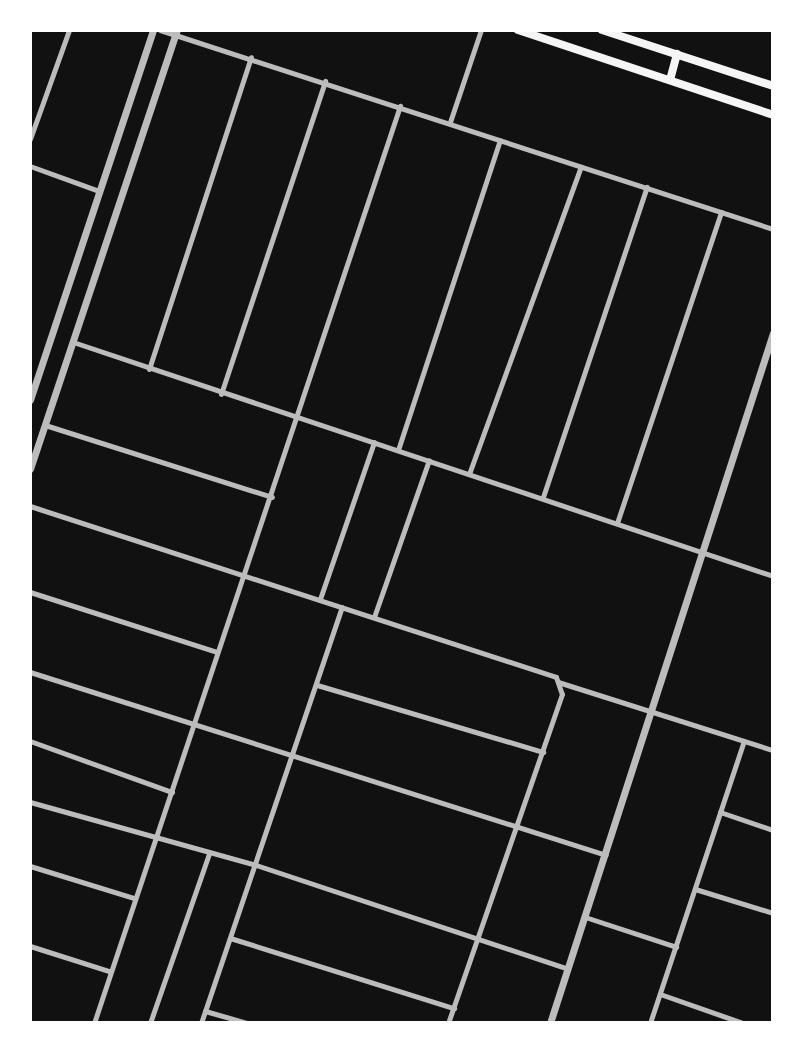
<!DOCTYPE html>
<html>
<head>
<meta charset="utf-8">
<style>
  body { margin:0 }
  #map { position:relative; width:803px; height:1053px; overflow:hidden; background:#111; font-family:"Noto Serif",serif }
  div>[style] { position:absolute }
  .minor>* { height:5px; margin:-2.5px; padding:0 2.5px; transform-origin:2.5px; border-radius:2.5px; background:#bcbcbc }
  .tertiary>* { height:7px; margin:-3.5px; padding:0 3.5px; transform-origin:3.5px; border-radius:3.5px; background:#bcbcbc }
  .secondary>* { height:8px; margin:-4px; padding:0 4px; transform-origin:4px; border-radius:4px; background:#f5f5f5 }
  span { translate:-50% -50%; white-space:nowrap; text-align:center; line-height:1.15; -webkit-text-stroke:8px #fff; paint-order:stroke }
  .frame { position:absolute; inset:0; border:32px solid #fff; pointer-events:none }
</style>
</head>
<body>
<div id="map">
  <div class="minor">
    <div style="left:160px;top:30px;width:644px;rotate:17.99deg"></div>
    <div style="left:450px;top:122px;width:97px;rotate:-71.4deg"></div>
    <div style="left:30px;top:139px;width:116px;rotate:-70.3deg"></div>
    <div style="left:30px;top:166px;width:73px;rotate:19.9deg"></div>
    <div style="left:73px;top:342px;width:738px;rotate:18.48deg"></div>
    <div style="left:149px;top:369px;width:328px;rotate:-71.9deg"></div>
    <div style="left:221px;top:394px;width:330px;rotate:-71.6deg"></div>
    <div style="left:45px;top:425px;width:238px;rotate:17.6deg"></div>
    <div style="left:398px;top:450px;width:326px;rotate:-71.8deg"></div>
    <div style="left:469px;top:474px;width:327px;rotate:-70deg"></div>
    <div style="left:543px;top:497px;width:327px;rotate:-71.5deg"></div>
    <div style="left:30px;top:506px;width:553px;rotate:18.01deg"></div>
    <div style="left:556px;top:677px;width:18px;rotate:71deg"></div>
    <div style="left:562px;top:694px;width:348px;rotate:109.1deg"></div>
    <div style="left:617px;top:523px;width:328px;rotate:-71.5deg"></div>
    <div style="left:30px;top:592px;width:196px;rotate:17.8deg"></div>
    <div style="left:320px;top:599px;width:166px;rotate:-71deg"></div>
    <div style="left:374px;top:617px;width:166px;rotate:-70.7deg"></div>
    <div style="left:30px;top:672px;width:604px;rotate:17.63deg"></div>
    <div style="left:558px;top:682px;width:225px;rotate:17.6deg"></div>
    <div style="left:317px;top:685px;width:236px;rotate:16.5deg"></div>
    <div style="left:30px;top:741px;width:151px;rotate:19.8deg"></div>
    <div style="left:30px;top:802px;width:235px;rotate:15.6deg"></div>
    <div style="left:256px;top:865px;width:329px;rotate:18.4deg"></div>
    <div style="left:720px;top:812px;width:56px;rotate:18.8deg"></div>
    <div style="left:30px;top:866px;width:109px;rotate:17.1deg"></div>
    <div style="left:695px;top:889px;width:82px;rotate:17.1deg"></div>
    <div style="left:585px;top:917px;width:96px;rotate:18.2deg"></div>
    <div style="left:230px;top:938px;width:235px;rotate:17.4deg"></div>
    <div style="left:30px;top:946px;width:83px;rotate:17.6deg"></div>
    <div style="left:660px;top:994px;width:88px;rotate:19.3deg"></div>
    <div style="left:205px;top:1011px;width:44px;rotate:15.9deg"></div>
    <div style="left:94px;top:1023px;width:967px;rotate:-71.55deg"></div>
    <div style="left:150px;top:1023px;width:179px;rotate:-70.8deg"></div>
    <div style="left:201px;top:1023px;width:439px;rotate:-71.3deg"></div>
    <div style="left:650px;top:1023px;width:297px;rotate:-71.6deg"></div>
  </div>
  <div class="tertiary">
    <div style="left:30px;top:400px;width:390px;rotate:-71.6deg"></div>
    <div style="left:30px;top:469px;width:463px;rotate:-71.5deg"></div>
    <div style="left:550px;top:1023px;width:725px;rotate:-72.09deg"></div>
  </div>
  <div class="secondary">
    <div style="left:518px;top:30px;width:269px;rotate:18.4deg"></div>
    <div style="left:602px;top:30px;width:180px;rotate:18.1deg"></div>
    <div style="left:670px;top:80px;width:27px;rotate:-75deg"></div>
  </div>
  <div class="frame"></div>
</div>
</body>
</html>
